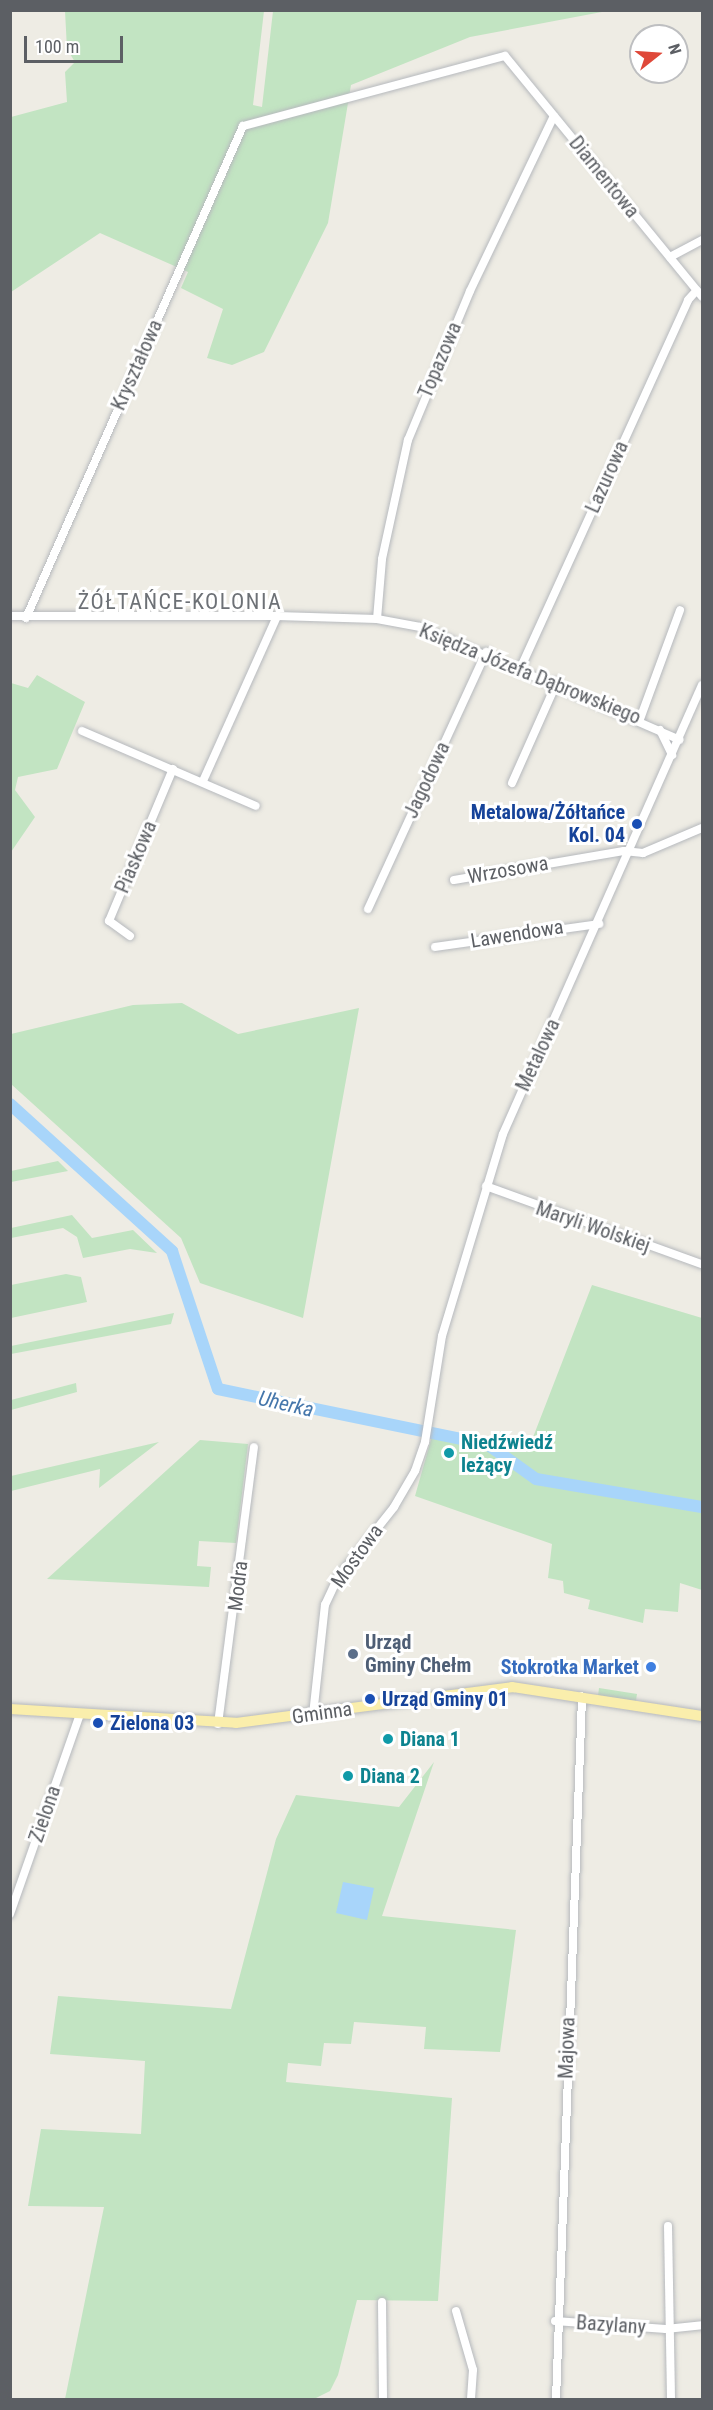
<!DOCTYPE html>
<html>
<head>
<meta charset="utf-8">
<style>
  body { margin:0 }
  #map { position:relative; width:713px; height:2410px; overflow:hidden; background:#eeece4; font-family:"Roboto Condensed",sans-serif }
  div>[style] { position:absolute }
  .green>* { inset:0; background:#c2e4c2 }
  .water>* { inset:0; background:#a8d5fa }
  .river>* { height:12px; margin:-6px; padding:0 6px; transform-origin:6px; border-radius:6px; background:#a8d5fa }
  .roads { filter:drop-shadow(0 0 2px #b6b9bd) drop-shadow(0 0 2px #b6b9bd) }
  .minor>* { height:8px; margin:-4px; padding:0 4px; transform-origin:4px; border-radius:4px; background:#fff }
  .major>* { height:10px; margin:-5px; padding:0 5px; transform-origin:5px; border-radius:5px; background:#faeeac }
  .dots>* { width:16px; height:16px; translate:-50% -50%; box-sizing:border-box; border:3px solid #fff; border-radius:50% }
  span { translate:-50% -50%; white-space:nowrap; text-align:center; line-height:1.15; -webkit-text-stroke:6px #fff; paint-order:stroke }
  .street-label { font-size:20px; color:#5c5f64 }
  .transit-label { font-size:20px; color:#164399; font-weight:700 }
  .right { translate:-100% -50%; text-align:right }
  .left { translate:0 -50%; text-align:left }
  .culture-label { font-size:20px; color:#0d838f; font-weight:700 }
  .service-label { font-size:20px; color:#4e5e75; font-weight:700 }
  .shop-label { font-size:20px; color:#366cbe; font-weight:700 }
  .water-label { font-size:21px; color:#4576ab; font-style:italic }
  .quarter-label { font-size:22px; color:#6d7176; letter-spacing:1.5px }
  .frame { position:absolute; inset:0; border:12px solid #5c5f64; pointer-events:none }
  .north { position:absolute; left:629px; top:24px; width:60px; height:60px; box-sizing:border-box; background:#fff; border:2px solid #bebfc1; border-radius:50%; rotate:73deg; font-size:16px; font-weight:700; line-height:24px; text-align:center; color:#5c5f64 }
  .north::after { content:''; display:block; margin:auto; width:21px; height:27px; background:#df4839; clip-path:polygon(50% 0,100% 100%,50% 72%,0 100%) }
  .scale { position:absolute; left:24px; top:36px; width:99px; height:27px; box-sizing:border-box; border:3px solid #5c5f64; border-top:0; padding-left:8px; font-size:18px; line-height:21px; white-space:nowrap; color:#5c5f64; -webkit-text-stroke:4px #fff; paint-order:stroke }
</style>
</head>
<body>
<div id="map">
  <div class="green">
    <div style="clip-path:polygon(65px 11px,264px 11px,253px 105px,262px 107px,273px 11px,607px 11px,470px 37px,351px 85px,328px 223px,264px 352px,232px 365px,207px 358px,223px 309px,181px 288px,188px 272px,100px 233px,11px 292px,11px 117px,67px 102px,65px 72px,75px 62px,67px 49px)"></div>
    <div style="clip-path:polygon(37px 675px,85px 702px,57px 769px,18px 777px,15px 790px,35px 817px,11px 852px,11px 683px,28px 688px)"></div>
    <div style="clip-path:polygon(182px 1003px,238px 1034px,359px 1008px,303px 1318px,200px 1283px,181px 1238px,11px 1084px,11px 1034px,133px 1005px)"></div>
    <div style="clip-path:polygon(58px 1161px,68px 1171px,11px 1182px,11px 1171px)"></div>
    <div style="clip-path:polygon(72px 1215px,92px 1238px,133px 1230px,157px 1253px,130px 1249px,83px 1258px,77px 1237px,63px 1228px,11px 1238px,11px 1228px)"></div>
    <div style="clip-path:polygon(66px 1274px,81px 1277px,87px 1302px,11px 1318px,11px 1285px)"></div>
    <div style="clip-path:polygon(592px 1285px,702px 1318px,702px 1590px,680px 1583px,678px 1612px,645px 1609px,643px 1623px,588px 1609px,590px 1600px,564px 1593px,563px 1581px,548px 1578px,552px 1544px,415px 1496px,434px 1429px,530px 1445px)"></div>
    <div style="clip-path:polygon(174px 1313px,171px 1324px,11px 1354px,11px 1346px)"></div>
    <div style="clip-path:polygon(76px 1383px,77px 1392px,11px 1410px,11px 1400px)"></div>
    <div style="clip-path:polygon(200px 1440px,248px 1444px,236px 1543px,199px 1541px,197px 1566px,211px 1567px,209px 1587px,47px 1579px)"></div>
    <div style="clip-path:polygon(159px 1442px,99px 1488px,100px 1469px,11px 1491px,11px 1476px)"></div>
    <div style="clip-path:polygon(599px 1688px,637px 1694px,636px 1701px,598px 1696px)"></div>
    <div style="clip-path:polygon(434px 1762px,382px 1916px,516px 1930px,500px 2052px,424px 2049px,426px 2027px,354px 2022px,351px 2044px,324px 2043px,321px 2066px,288px 2063px,286px 2082px,452px 2098px,438px 2301px,357px 2300px,338px 2375px,330px 2391px,314px 2399px,65px 2399px,104px 2207px,28px 2206px,41px 2129px,141px 2134px,145px 2061px,50px 2054px,58px 1996px,231px 2009px,276px 1839px,296px 1795px,399px 1807px)"></div>
  </div>
  <div class="water">
    <div style="clip-path:polygon(343px 1882px,374px 1888px,367px 1920px,336px 1913px)"></div>
  </div>
  <div class="river">
    <div style="left:10px;top:1104px;width:219px;rotate:42.2deg"></div>
    <div style="left:172px;top:1251px;width:145px;rotate:71.6deg"></div>
    <div style="left:218px;top:1389px;width:275px;rotate:11.6deg"></div>
    <div style="left:487px;top:1444px;width:60px;rotate:35.5deg"></div>
    <div style="left:536px;top:1479px;width:168px;rotate:9.6deg"></div>
  </div>
  <div class="roads">
    <div class="minor">
      <div style="left:670px;top:257px;width:36px;rotate:-28deg"></div>
      <div style="left:10px;top:616px;width:267px"></div>
      <div style="left:277px;top:616px;width:100px;rotate:1.7deg"></div>
      <div style="left:377px;top:619px;width:44px;rotate:10.5deg"></div>
      <div style="left:420px;top:627px;width:283px;rotate:23.5deg"></div>
      <div style="left:26px;top:618px;width:538px;rotate:-66.2deg"></div>
      <div style="left:243px;top:126px;width:271px;rotate:-15deg"></div>
      <div style="left:505px;top:56px;width:311px;rotate:50.7deg"></div>
      <div style="left:377px;top:619px;width:60px;rotate:-85.2deg"></div>
      <div style="left:382px;top:559px;width:122px;rotate:-77.7deg"></div>
      <div style="left:408px;top:440px;width:161px;rotate:-67.4deg"></div>
      <div style="left:470px;top:291px;width:194px;rotate:-64.4deg"></div>
      <div style="left:521px;top:667px;width:403px;rotate:-65.5deg"></div>
      <div style="left:688px;top:300px;width:13px;rotate:-48deg"></div>
      <div style="left:640px;top:719px;width:116px;rotate:-69.8deg"></div>
      <div style="left:660px;top:730px;width:28px;rotate:64deg"></div>
      <div style="left:82px;top:731px;width:189px;rotate:23.3deg"></div>
      <div style="left:203px;top:781px;width:181px;rotate:-65.8deg"></div>
      <div style="left:512px;top:783px;width:111px;rotate:-66deg"></div>
      <div style="left:454px;top:880px;width:172px;rotate:-9.7deg"></div>
      <div style="left:624px;top:851px;width:19px;rotate:6deg"></div>
      <div style="left:643px;top:853px;width:64px;rotate:-23deg"></div>
      <div style="left:368px;top:909px;width:283px;rotate:-65.3deg"></div>
      <div style="left:130px;top:936px;width:26px;rotate:-144deg"></div>
      <div style="left:109px;top:921px;width:165px;rotate:-67.2deg"></div>
      <div style="left:435px;top:947px;width:166px;rotate:-8deg"></div>
      <div style="left:486px;top:1186px;width:230px;rotate:19.9deg"></div>
      <div style="left:313px;top:1715px;width:111px;rotate:-83.8deg"></div>
      <div style="left:325px;top:1605px;width:29px;rotate:-65deg"></div>
      <div style="left:337px;top:1579px;width:92px;rotate:-51.6deg"></div>
      <div style="left:394px;top:1507px;width:42px;rotate:-59.7deg"></div>
      <div style="left:415px;top:1471px;width:31px;rotate:-71deg"></div>
      <div style="left:425px;top:1442px;width:107px;rotate:-80.9deg"></div>
      <div style="left:442px;top:1336px;width:211px;rotate:-73.2deg"></div>
      <div style="left:503px;top:1134px;width:491px;rotate:-66.1deg"></div>
      <div style="left:218px;top:1724px;width:279px;rotate:-82.6deg"></div>
      <div style="left:10px;top:1914px;width:212px;rotate:-70.7deg"></div>
      <div style="left:668px;top:2226px;width:174px;rotate:89deg"></div>
      <div style="left:382px;top:2302px;width:98px;rotate:89.4deg"></div>
      <div style="left:456px;top:2311px;width:61px;rotate:73.9deg"></div>
      <div style="left:473px;top:2370px;width:30px;rotate:94deg"></div>
      <div style="left:555px;top:2321px;width:111px;rotate:4.1deg"></div>
      <div style="left:666px;top:2329px;width:36px;rotate:-6deg"></div>
      <div style="left:556px;top:2400px;width:704px;rotate:-87.88deg"></div>
    </div>
    <div class="major">
      <div style="left:10px;top:1709px;width:226px;rotate:3.5deg"></div>
      <div style="left:236px;top:1723px;width:278px;rotate:-7.4deg"></div>
      <div style="left:512px;top:1687px;width:192px;rotate:8.7deg"></div>
    </div>
  </div>
  <div class="dots">
    <div style="left:637px;top:824px;background:#1a4fb4"></div>
    <div style="left:449px;top:1453px;background:#0f9aa8"></div>
    <div style="left:353px;top:1654px;background:#5c6f8a"></div>
    <div style="left:651px;top:1667px;background:#3f7fe0"></div>
    <div style="left:370px;top:1699px;background:#1a4fb4"></div>
    <div style="left:98px;top:1723px;background:#1a4fb4"></div>
    <div style="left:388px;top:1739px;background:#0f9aa8"></div>
    <div style="left:348px;top:1776px;background:#0f9aa8"></div>
  </div>
  <div class="street-label">
    <span style="left:604px;top:177px;rotate:51deg">Diamentowa</span>
    <span style="left:440px;top:360px;rotate:-67deg">Topazowa</span>
    <span style="left:137px;top:365px;rotate:-66deg">Kryształowa</span>
    <span style="left:607px;top:477px;rotate:-66deg">Lazurowa</span>
    <span style="left:530px;top:674px;rotate:22deg">Księdza Józefa Dąbrowskiego</span>
    <span style="left:427px;top:780px;rotate:-65deg">Jagodowa</span>
    <span style="left:136px;top:857px;rotate:-67deg">Piaskowa</span>
    <span style="left:508px;top:870px;rotate:-10deg">Wrzosowa</span>
    <span style="left:517px;top:934px;rotate:-9deg">Lawendowa</span>
    <span style="left:538px;top:1055px;rotate:-65deg">Metalowa</span>
    <span style="left:593px;top:1227px;rotate:19deg">Maryli Wolskiej</span>
    <span style="left:357px;top:1556px;rotate:-54deg">Mostowa</span>
    <span style="left:238px;top:1586px;rotate:-83deg">Modra</span>
    <span style="left:322px;top:1713px;rotate:-8deg">Gminna</span>
    <span style="left:45px;top:1814px;rotate:-71deg">Zielona</span>
    <span style="left:567px;top:2048px;rotate:-88deg">Majowa</span>
    <span style="left:611px;top:2325px;rotate:4deg">Bazylany</span>
  </div>
  <div class="transit-label">
    <span class="right" style="left:625px;top:824px">Metalowa/Żółtańce<br>Kol. 04</span>
    <span class="left" style="left:382px;top:1699px">Urząd Gminy 01</span>
    <span class="left" style="left:110px;top:1723px">Zielona 03</span>
  </div>
  <div class="culture-label">
    <span class="left" style="left:461px;top:1454px">Niedźwiedź<br>leżący</span>
    <span class="left" style="left:400px;top:1739px">Diana 1</span>
    <span class="left" style="left:360px;top:1776px">Diana 2</span>
  </div>
  <div class="service-label">
    <span class="left" style="left:365px;top:1654px">Urząd<br>Gminy Chełm</span>
  </div>
  <div class="shop-label">
    <span class="right" style="left:639px;top:1667px">Stokrotka Market</span>
  </div>
  <div class="water-label">
    <span style="left:286px;top:1404px;rotate:13deg">Uherka</span>
  </div>
  <div class="quarter-label">
    <span style="left:180px;top:602px">ŻÓŁTAŃCE-KOLONIA</span>
  </div>
  <div class="frame"></div>
  <div class="north">N</div>
  <div class="scale">100 m</div>
</div>
</body>
</html>
